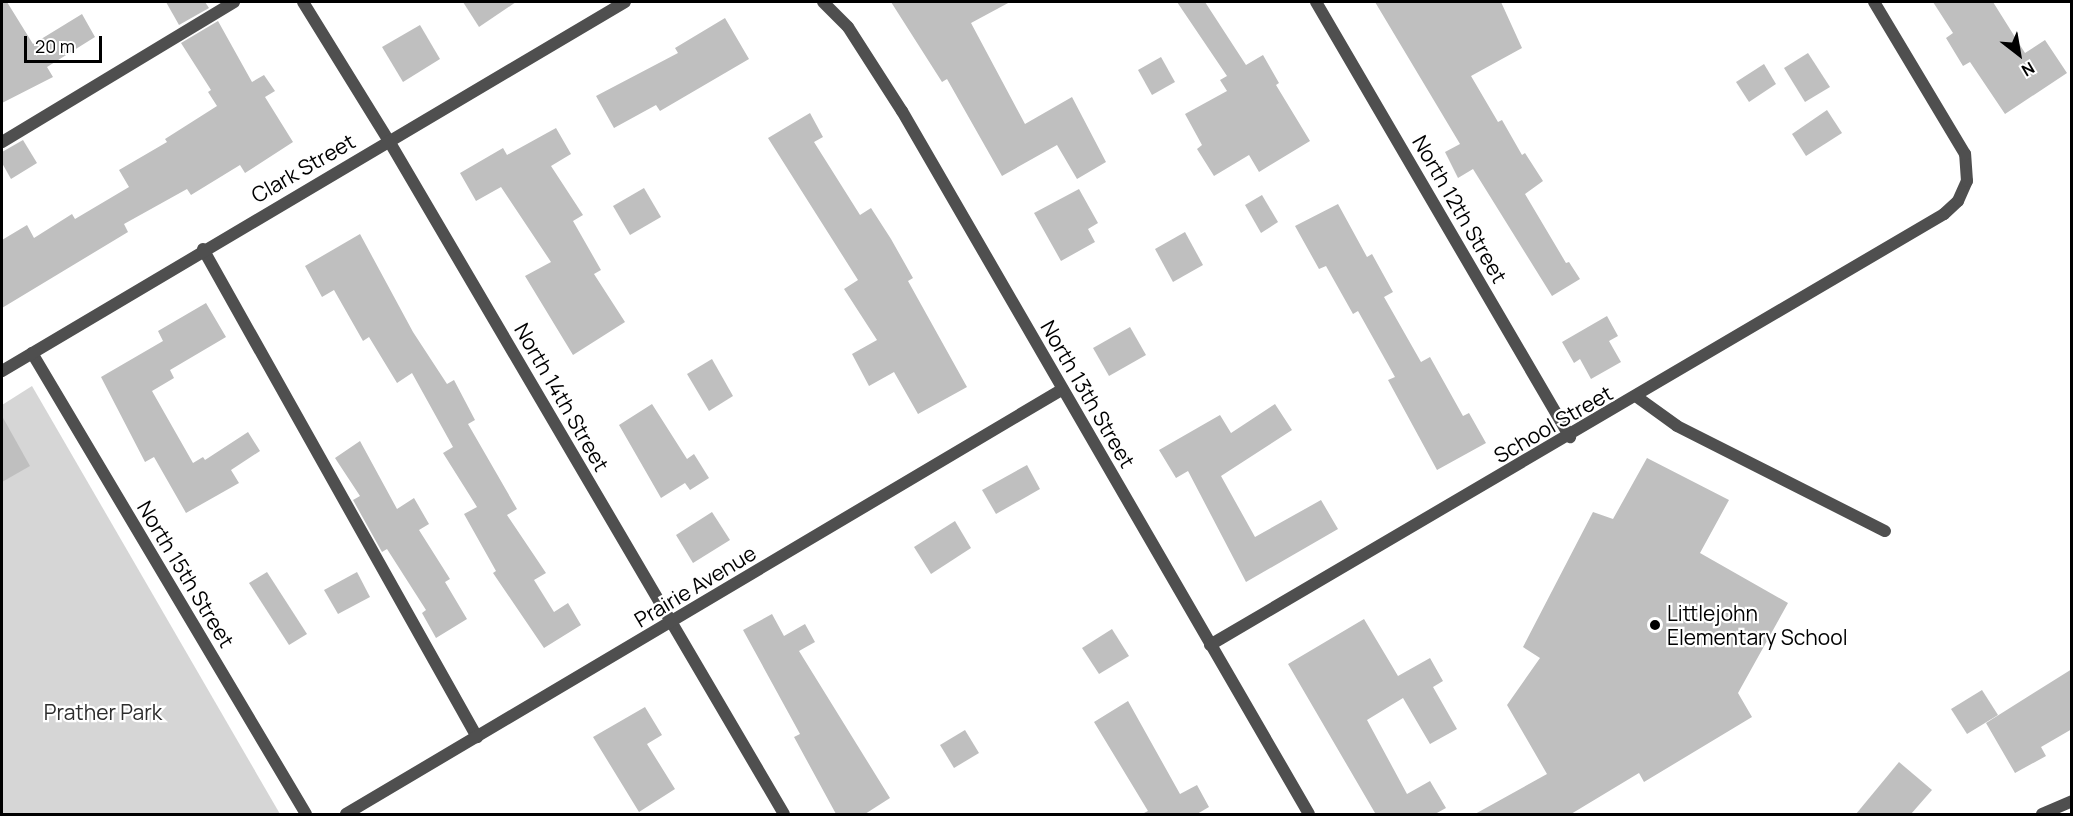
<!DOCTYPE html>
<html>
<head>
<meta charset="utf-8">
<style>
  body { margin:0 }
  #map { position:relative; width:2073px; height:816px; overflow:hidden; background:#fff; font-family:Manrope,sans-serif }
  div>[style] { position:absolute }
  .green>* { inset:0; background:#d6d6d6 }
  .building>* { inset:0; background:#bfbfbf }
  .service>* { height:12px; margin:-6px; padding:0 6px; transform-origin:6px; border-radius:6px; background:#4f4f4f }
  .minor>* { height:12px; margin:-6px; padding:0 6px; transform-origin:6px; border-radius:6px; background:#4f4f4f }
  .dots>* { width:16px; height:16px; translate:-50% -50%; box-sizing:border-box; border:3px solid #fff; border-radius:50% }
  span { translate:-50% -50%; white-space:nowrap; text-align:center; line-height:1.15; -webkit-text-stroke:4.5px #fff; paint-order:stroke }
  .street-label { font-size:21px; color:#000 }
  .poi-label { font-size:21px; color:#000 }
  .left { translate:0 -50%; text-align:left }
  .park-label { font-size:21px; color:#2d2d2d }
  .frame { position:absolute; inset:0; border:3px solid #000; pointer-events:none }
  .north { position:absolute; left:1989px; top:24px; width:60px; height:60px; -webkit-text-stroke:4px #fff; paint-order:stroke; rotate:149deg; font-size:16px; font-weight:700; line-height:24px; text-align:center; color:#000 }
  .north::after { content:''; display:block; margin:auto; width:21px; height:27px; background:#000; clip-path:polygon(50% 0,100% 100%,50% 72%,0 100%) }
  .scale { position:absolute; left:24px; top:36px; width:78px; height:27px; box-sizing:border-box; border:3px solid #000; border-top:0; padding-left:8px; font-size:18px; line-height:21px; white-space:nowrap; color:#000; -webkit-text-stroke:4px #fff; paint-order:stroke }
</style>
</head>
<body>
<div id="map">
  <div class="green">
    <div style="clip-path:polygon(32px 386px,280px 814px,2px 814px,2px 405px)"></div>
  </div>
  <div class="building">
    <div style="clip-path:polygon(2px 2px,7px 2px,33px 44px,82px 14px,95px 37px,47px 67px,53px 77px,2px 103px)"></div>
    <div style="clip-path:polygon(166px 2px,205px 2px,209px 8px,179px 25px)"></div>
    <div style="clip-path:polygon(463px 2px,516px 2px,479px 27px)"></div>
    <div style="clip-path:polygon(891px 2px,1010px 2px,971px 23px,1025px 124px,1072px 97px,1106px 162px,1077px 179px,1057px 145px,1002px 176px,947px 79px,942px 82px)"></div>
    <div style="clip-path:polygon(1177px 2px,1205px 2px,1246px 65px,1263px 55px,1279px 83px,1276px 85px,1310px 141px,1259px 172px,1249px 155px,1214px 176px,1197px 149px,1202px 145px,1185px 114px,1227px 91px,1220px 80px,1227px 76px)"></div>
    <div style="clip-path:polygon(1375px 2px,1501px 2px,1522px 48px,1471px 76px,1498px 122px,1502px 120px,1522px 155px,1525px 153px,1543px 181px,1525px 194px,1566px 263px,1569px 262px,1580px 279px,1552px 296px,1473px 169px,1458px 178px,1445px 152px,1460px 144px)"></div>
    <div style="clip-path:polygon(1933px 2px,1993px 2px,2025px 53px,2045px 40px,2067px 73px,2005px 114px,1970px 62px,1963px 66px,1946px 38px,1953px 33px)"></div>
    <div style="clip-path:polygon(725px 18px,749px 59px,660px 111px,656px 105px,614px 128px,596px 96px,678px 53px,675px 48px)"></div>
    <div style="clip-path:polygon(218px 21px,252px 82px,264px 75px,275px 91px,265px 97px,293px 142px,245px 173px,240px 165px,191px 195px,187px 189px,124px 224px,128px 232px,2px 308px,2px 240px,27px 225px,34px 238px,72px 214px,75px 219px,129px 187px,119px 170px,167px 142px,165px 139px,217px 106px,208px 92px,211px 90px,181px 43px)"></div>
    <div style="clip-path:polygon(420px 25px,440px 59px,403px 82px,382px 47px)"></div>
    <div style="clip-path:polygon(1808px 53px,1830px 87px,1805px 102px,1784px 68px)"></div>
    <div style="clip-path:polygon(1161px 57px,1175px 82px,1152px 95px,1138px 70px)"></div>
    <div style="clip-path:polygon(1764px 64px,1776px 84px,1749px 102px,1736px 82px)"></div>
    <div style="clip-path:polygon(1827px 110px,1842px 133px,1806px 156px,1792px 134px)"></div>
    <div style="clip-path:polygon(810px 113px,823px 137px,814px 142px,860px 215px,871px 208px,891px 239px,913px 278px,908px 281px,967px 387px,918px 414px,894px 372px,869px 386px,852px 354px,877px 340px,844px 289px,858px 280px,768px 138px)"></div>
    <div style="clip-path:polygon(556px 128px,571px 154px,551px 166px,583px 215px,573px 221px,601px 270px,594px 274px,625px 322px,573px 355px,525px 276px,551px 262px,501px 187px,476px 201px,460px 173px,503px 148px,507px 155px)"></div>
    <div style="clip-path:polygon(23px 140px,37px 163px,11px 179px,2px 163px,2px 152px)"></div>
    <div style="clip-path:polygon(644px 188px,661px 217px,630px 235px,613px 206px)"></div>
    <div style="clip-path:polygon(1079px 189px,1098px 223px,1088px 229px,1095px 242px,1061px 261px,1034px 213px)"></div>
    <div style="clip-path:polygon(1262px 195px,1278px 222px,1261px 233px,1245px 205px)"></div>
    <div style="clip-path:polygon(1338px 204px,1367px 257px,1372px 254px,1393px 292px,1384px 297px,1421px 362px,1430px 357px,1463px 416px,1469px 413px,1486px 443px,1437px 470px,1388px 380px,1395px 377px,1358px 311px,1353px 314px,1326px 266px,1319px 269px,1295px 226px)"></div>
    <div style="clip-path:polygon(1185px 232px,1203px 265px,1173px 282px,1155px 249px)"></div>
    <div style="clip-path:polygon(360px 234px,413px 332px,447px 384px,454px 380px,475px 420px,468px 424px,517px 509px,507px 515px,546px 573px,534px 580px,554px 612px,568px 603px,581px 625px,544px 648px,493px 573px,496px 571px,464px 514px,477px 507px,443px 453px,453px 447px,412px 373px,397px 383px,369px 337px,363px 341px,334px 290px,322px 297px,305px 266px)"></div>
    <div style="clip-path:polygon(206px 303px,226px 337px,170px 370px,174px 378px,152px 391px,193px 463px,203px 457px,205px 460px,248px 432px,260px 451px,231px 470px,239px 483px,186px 513px,154px 457px,145px 462px,101px 377px,163px 341px,158px 331px)"></div>
    <div style="clip-path:polygon(1607px 316px,1618px 336px,1609px 341px,1621px 362px,1591px 379px,1580px 359px,1574px 363px,1562px 342px)"></div>
    <div style="clip-path:polygon(1130px 327px,1146px 355px,1109px 376px,1093px 348px)"></div>
    <div style="clip-path:polygon(712px 359px,733px 396px,709px 411px,687px 374px)"></div>
    <div style="clip-path:polygon(652px 404px,687px 459px,694px 454px,709px 478px,690px 490px,685px 483px,661px 498px,619px 425px)"></div>
    <div style="clip-path:polygon(1275px 404px,1292px 430px,1221px 476px,1255px 537px,1321px 500px,1338px 529px,1246px 582px,1188px 471px,1176px 478px,1159px 450px,1220px 415px,1231px 433px)"></div>
    <div style="clip-path:polygon(2px 416px,30px 466px,2px 482px)"></div>
    <div style="clip-path:polygon(360px 441px,397px 509px,414px 498px,429px 524px,419px 530px,450px 579px,445px 582px,467px 619px,436px 638px,422px 613px,426px 610px,387px 549px,382px 552px,353px 500px,360px 496px,335px 458px)"></div>
    <div style="clip-path:polygon(1647px 458px,1729px 500px,1700px 553px,1788px 603px,1738px 693px,1752px 717px,1644px 782px,1639px 773px,1571px 814px,1475px 814px,1547px 774px,1507px 705px,1540px 658px,1523px 647px,1593px 512px,1613px 519px)"></div>
    <div style="clip-path:polygon(1027px 465px,1040px 489px,996px 514px,982px 490px)"></div>
    <div style="clip-path:polygon(712px 512px,730px 540px,693px 563px,676px 535px)"></div>
    <div style="clip-path:polygon(955px 521px,971px 548px,931px 574px,914px 547px)"></div>
    <div style="clip-path:polygon(267px 572px,307px 634px,289px 645px,249px 583px)"></div>
    <div style="clip-path:polygon(357px 572px,370px 597px,338px 614px,324px 590px)"></div>
    <div style="clip-path:polygon(772px 614px,784px 636px,805px 624px,815px 642px,799px 651px,890px 798px,865px 814px,836px 814px,794px 737px,800px 734px,743px 630px)"></div>
    <div style="clip-path:polygon(1364px 619px,1398px 676px,1430px 658px,1443px 681px,1433px 687px,1457px 729px,1430px 744px,1403px 698px,1367px 720px,1407px 794px,1430px 781px,1446px 808px,1435px 814px,1372px 814px,1375px 813px,1288px 664px)"></div>
    <div style="clip-path:polygon(1112px 629px,1129px 656px,1099px 674px,1082px 648px)"></div>
    <div style="clip-path:polygon(2072px 669px,2072px 729px,2041px 747px,2046px 756px,2015px 773px,1986px 723px)"></div>
    <div style="clip-path:polygon(1982px 690px,1998px 715px,1967px 734px,1951px 709px)"></div>
    <div style="clip-path:polygon(1128px 701px,1180px 794px,1197px 785px,1209px 807px,1197px 814px,1142px 814px,1148px 811px,1094px 722px)"></div>
    <div style="clip-path:polygon(645px 707px,662px 735px,647px 744px,675px 789px,639px 812px,593px 737px)"></div>
    <div style="clip-path:polygon(965px 730px,979px 753px,954px 768px,940px 745px)"></div>
    <div style="clip-path:polygon(1899px 762px,1932px 790px,1911px 814px,1856px 814px)"></div>
  </div>
  <div class="service">
    <div style="left:2px;top:142px;width:271px;rotate:-31.1deg"></div>
    <div style="left:203px;top:249px;width:560px;rotate:60.69deg"></div>
    <div style="left:1637px;top:397px;width:49px;rotate:35.9deg"></div>
    <div style="left:1677px;top:426px;width:233px;rotate:26.8deg"></div>
  </div>
  <div class="minor">
    <div style="left:303px;top:2px;width:163px;rotate:58.3deg"></div>
    <div style="left:389px;top:141px;width:780px;rotate:59.59deg"></div>
    <div style="left:823px;top:2px;width:35px;rotate:45deg"></div>
    <div style="left:848px;top:27px;width:100px;rotate:57.3deg"></div>
    <div style="left:902px;top:111px;width:812px;rotate:59.93deg"></div>
    <div style="left:1316px;top:2px;width:504px;rotate:59.72deg"></div>
    <div style="left:32px;top:353px;width:536px;rotate:59.27deg"></div>
    <div style="left:2px;top:371px;width:724px;rotate:-30.64deg"></div>
    <div style="left:1210px;top:645px;width:851px;rotate:-30.42deg"></div>
    <div style="left:1944px;top:214px;width:19px;rotate:-43deg"></div>
    <div style="left:1958px;top:201px;width:22px;rotate:-66deg"></div>
    <div style="left:1967px;top:181px;width:27px;rotate:-94deg"></div>
    <div style="left:1965px;top:154px;width:177px;rotate:-120.9deg"></div>
    <div style="left:346px;top:814px;width:833px;rotate:-30.66deg"></div>
    <div style="left:2042px;top:814px;width:33px;rotate:-23deg"></div>
  </div>
  <div class="dots">
    <div style="left:1655px;top:625px;background:#000"></div>
  </div>
  <div class="street-label">
    <span style="left:303px;top:168px;rotate:-30deg">Clark Street</span>
    <span style="left:1460px;top:209px;rotate:60deg">North 12th Street</span>
    <span style="left:1088px;top:394px;rotate:60deg">North 13th Street</span>
    <span style="left:562px;top:397px;rotate:60deg">North 14th Street</span>
    <span style="left:1553px;top:424px;rotate:-30deg">School Street</span>
    <span style="left:186px;top:574px;rotate:59deg">North 15th Street</span>
    <span style="left:695px;top:586px;rotate:-31deg">Prairie Avenue</span>
  </div>
  <div class="poi-label">
    <span class="left" style="left:1667px;top:625px">Littlejohn<br>Elementary School</span>
  </div>
  <div class="park-label">
    <span style="left:103px;top:712px">Prather Park</span>
  </div>
  <div class="frame"></div>
  <div class="north">N</div>
  <div class="scale">20 m</div>
</div>
</body>
</html>
